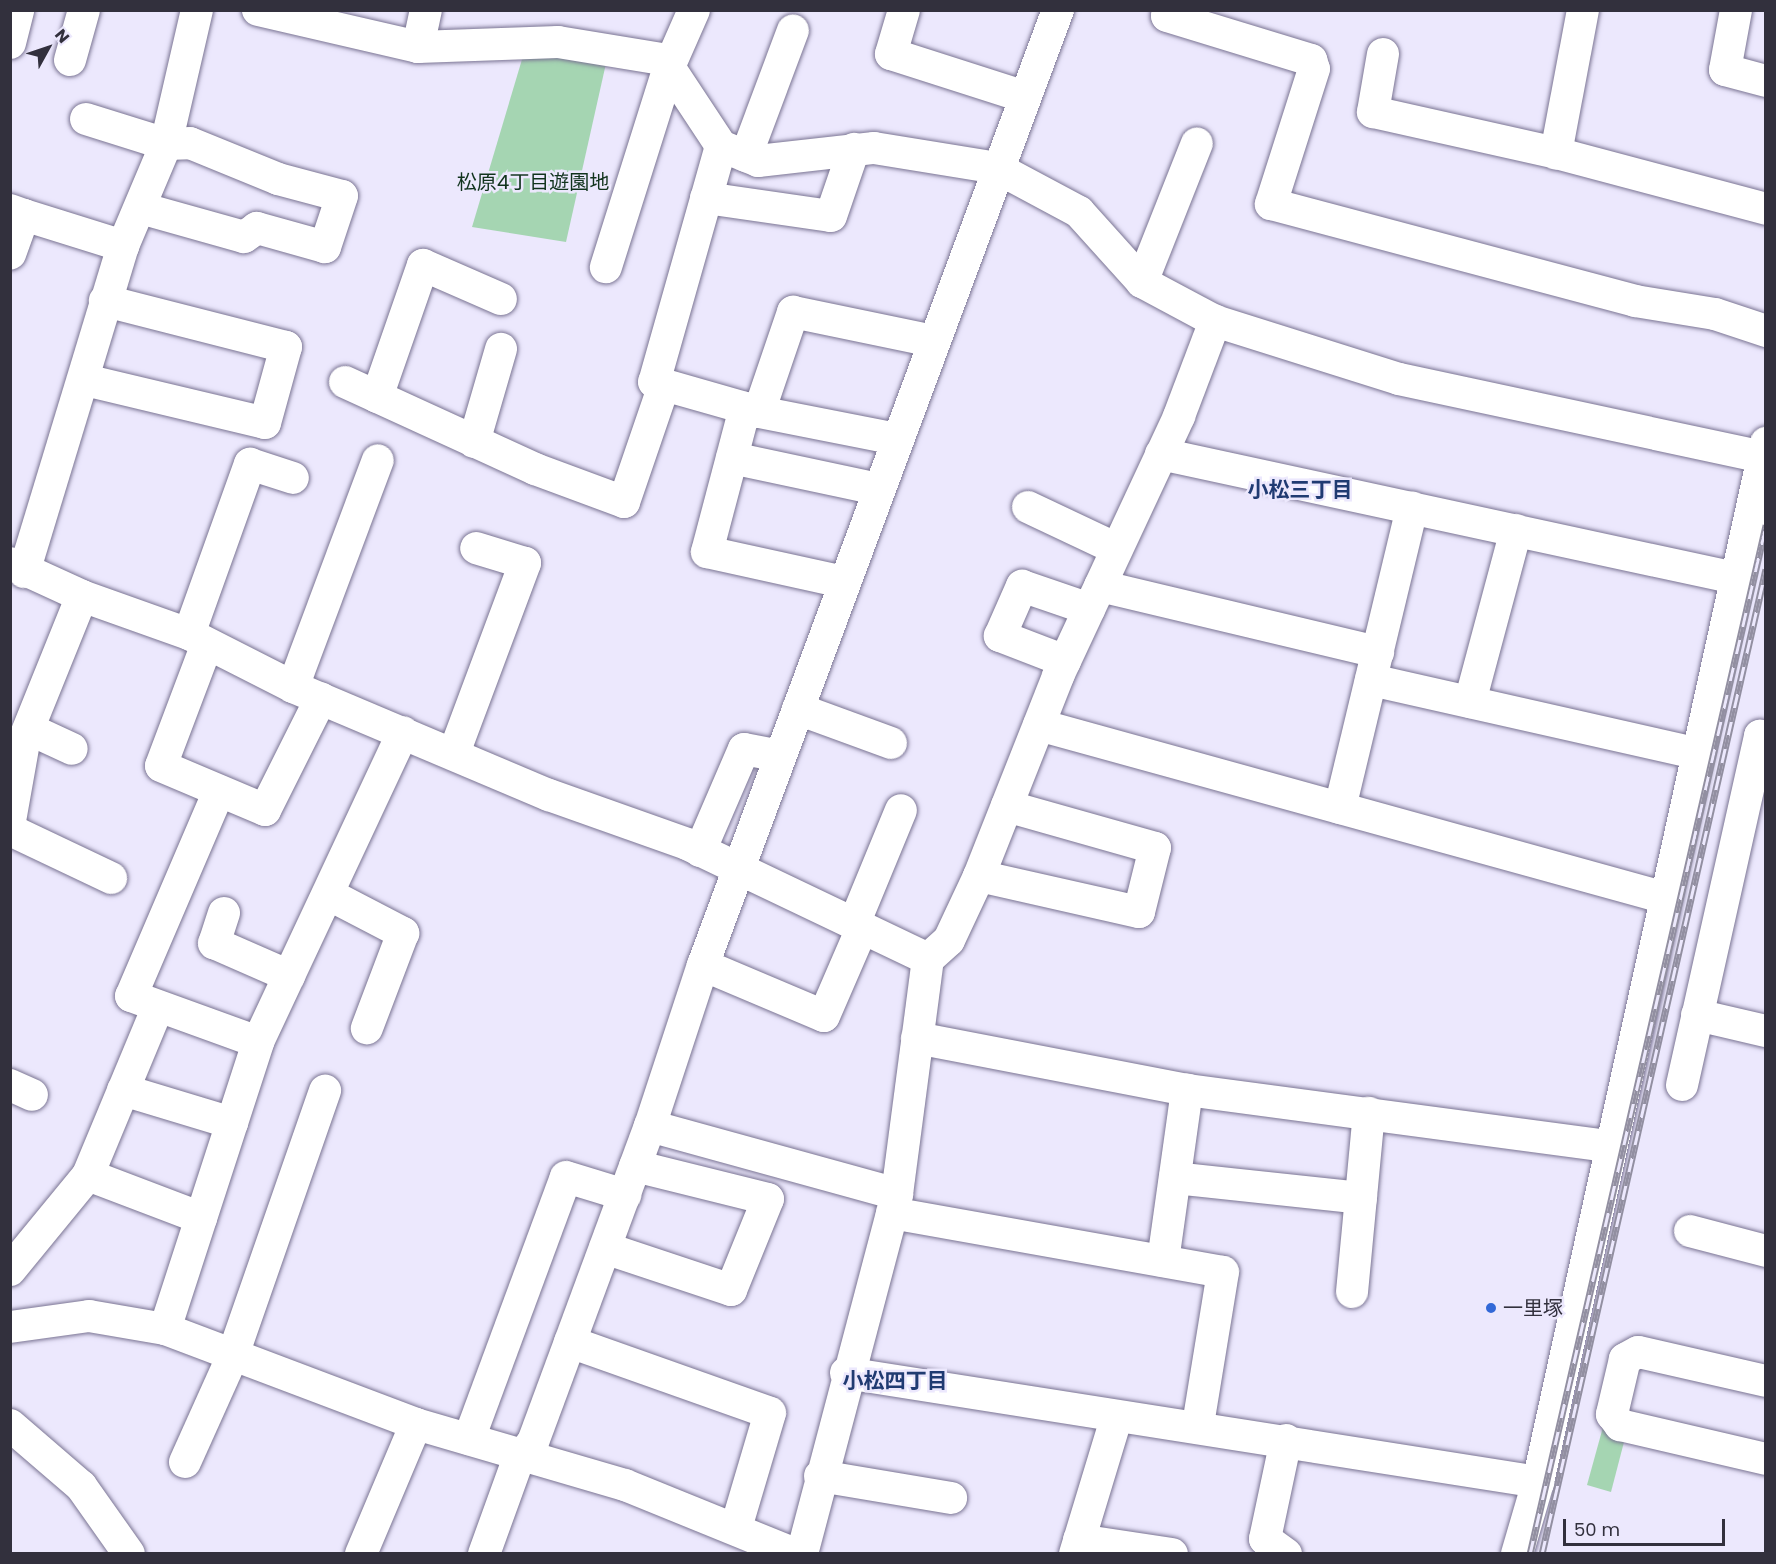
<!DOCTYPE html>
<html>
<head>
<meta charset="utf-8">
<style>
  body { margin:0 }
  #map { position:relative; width:1776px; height:1564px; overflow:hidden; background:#ece8fd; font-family:Poppins,"Noto Sans JP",sans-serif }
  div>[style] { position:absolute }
  .green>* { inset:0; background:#a5d5b2 }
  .roads { filter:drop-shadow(0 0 2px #7a7493) drop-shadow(0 0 2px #7a7493) }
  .minor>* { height:32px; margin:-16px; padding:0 16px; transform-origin:16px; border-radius:16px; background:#fff }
  .rail>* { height:7px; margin-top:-3.5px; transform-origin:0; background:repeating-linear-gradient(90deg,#ece8fd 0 14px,#928fa1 0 28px); box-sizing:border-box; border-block:2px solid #928fa1 }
  .dots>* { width:16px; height:16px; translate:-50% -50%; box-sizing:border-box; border:3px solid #ece8fd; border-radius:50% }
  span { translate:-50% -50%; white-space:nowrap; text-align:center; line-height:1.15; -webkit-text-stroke:5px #ece8fd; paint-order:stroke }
  .park-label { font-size:20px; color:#11331d }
  .poi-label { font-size:20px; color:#32303d }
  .left { translate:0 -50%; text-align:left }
  .neighbourhood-label { font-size:21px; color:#203b72; font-weight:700 }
  .frame { position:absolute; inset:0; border:12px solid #32303d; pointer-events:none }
  .north { position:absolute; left:18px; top:18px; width:60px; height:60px; -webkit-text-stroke:4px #ece8fd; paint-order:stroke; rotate:50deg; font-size:16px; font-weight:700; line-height:24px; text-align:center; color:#32303d }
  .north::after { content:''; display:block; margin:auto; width:21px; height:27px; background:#32303d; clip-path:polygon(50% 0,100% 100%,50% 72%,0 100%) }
  .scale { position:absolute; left:1563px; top:1519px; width:162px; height:27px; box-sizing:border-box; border:3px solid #32303d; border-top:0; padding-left:8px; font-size:18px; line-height:21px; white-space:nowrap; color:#32303d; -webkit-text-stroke:4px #ece8fd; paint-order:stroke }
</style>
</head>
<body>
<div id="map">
  <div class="green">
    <div style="clip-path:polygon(526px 46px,609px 50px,566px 242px,472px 227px)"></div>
    <div style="clip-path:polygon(1603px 1427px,1624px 1442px,1611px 1492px,1587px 1485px)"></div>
  </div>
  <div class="roads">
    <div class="minor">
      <div style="left:258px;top:10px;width:164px;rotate:13deg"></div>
      <div style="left:418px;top:47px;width:140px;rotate:-2deg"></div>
      <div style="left:558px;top:42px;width:105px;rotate:9.3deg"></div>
      <div style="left:662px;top:59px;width:11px;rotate:49deg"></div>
      <div style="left:669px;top:67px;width:210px;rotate:107.5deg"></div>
      <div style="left:694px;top:10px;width:62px;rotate:113.7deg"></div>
      <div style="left:669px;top:67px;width:95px;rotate:56.6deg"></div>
      <div style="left:721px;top:146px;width:40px;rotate:22deg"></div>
      <div style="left:758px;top:161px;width:117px;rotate:-6.4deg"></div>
      <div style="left:874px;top:148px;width:125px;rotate:9.2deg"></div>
      <div style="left:997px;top:168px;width:93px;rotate:28.2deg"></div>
      <div style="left:1079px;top:212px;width:94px;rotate:48deg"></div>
      <div style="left:1142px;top:282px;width:83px;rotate:28.1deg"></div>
      <div style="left:1215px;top:321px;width:193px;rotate:17.5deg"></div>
      <div style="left:1399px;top:379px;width:371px;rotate:12.1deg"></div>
      <div style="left:904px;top:10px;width:46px;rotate:106.5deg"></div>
      <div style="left:891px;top:54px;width:141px;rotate:17.8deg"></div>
      <div style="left:1169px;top:10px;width:6px;rotate:108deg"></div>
      <div style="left:1167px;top:16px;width:151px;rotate:17deg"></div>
      <div style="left:1311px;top:60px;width:9px;rotate:72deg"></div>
      <div style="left:1314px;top:69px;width:142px;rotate:107.7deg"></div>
      <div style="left:1271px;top:204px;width:377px;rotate:14.9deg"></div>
      <div style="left:1635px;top:301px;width:81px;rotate:9.2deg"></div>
      <div style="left:1715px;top:314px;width:54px;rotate:18.4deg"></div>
      <div style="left:1583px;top:10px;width:146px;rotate:100.7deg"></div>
      <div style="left:1556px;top:153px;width:217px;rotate:14.9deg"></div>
      <div style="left:1736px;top:10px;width:61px;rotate:100.4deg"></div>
      <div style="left:1725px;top:70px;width:42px;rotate:15deg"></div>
      <div style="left:10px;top:43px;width:34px;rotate:-76deg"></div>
      <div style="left:418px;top:47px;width:38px;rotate:-78deg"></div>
      <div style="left:1383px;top:54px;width:59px;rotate:99.8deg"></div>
      <div style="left:1373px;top:112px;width:188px;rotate:12.6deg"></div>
      <div style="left:70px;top:60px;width:52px;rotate:-74.4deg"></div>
      <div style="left:86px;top:119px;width:84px;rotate:17.4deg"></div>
      <div style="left:166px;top:144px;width:24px;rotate:-2deg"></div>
      <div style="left:190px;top:143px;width:95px;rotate:22.2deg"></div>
      <div style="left:278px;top:179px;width:66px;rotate:14.9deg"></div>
      <div style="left:342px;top:196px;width:54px;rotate:108.4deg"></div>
      <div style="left:325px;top:247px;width:71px;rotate:-164.4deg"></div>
      <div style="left:257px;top:228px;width:16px;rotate:145deg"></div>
      <div style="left:244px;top:237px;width:107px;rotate:-164.3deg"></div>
      <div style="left:721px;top:146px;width:245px;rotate:105.8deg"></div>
      <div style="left:654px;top:382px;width:109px;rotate:15.9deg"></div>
      <div style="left:759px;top:412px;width:141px;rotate:11.1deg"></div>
      <div style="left:746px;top:156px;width:134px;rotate:-69.5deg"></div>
      <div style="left:706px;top:198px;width:126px;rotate:8.2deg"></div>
      <div style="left:831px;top:216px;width:71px;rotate:-71.1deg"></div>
      <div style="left:10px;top:210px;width:15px;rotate:20deg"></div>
      <div style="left:24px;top:215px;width:41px;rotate:109.7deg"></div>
      <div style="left:24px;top:215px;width:104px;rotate:17.4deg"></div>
      <div style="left:1142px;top:282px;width:149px;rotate:-68.4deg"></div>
      <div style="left:85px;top:380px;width:185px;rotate:13.4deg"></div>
      <div style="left:265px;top:423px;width:79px;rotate:-74.6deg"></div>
      <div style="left:286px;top:347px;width:187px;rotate:-165.7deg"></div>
      <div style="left:345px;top:382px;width:209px;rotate:24.6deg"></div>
      <div style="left:535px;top:469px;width:95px;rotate:20.3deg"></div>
      <div style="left:624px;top:502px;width:124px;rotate:-71.1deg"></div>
      <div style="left:377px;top:397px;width:140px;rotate:-70.8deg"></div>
      <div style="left:423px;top:265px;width:85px;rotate:23.6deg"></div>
      <div style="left:745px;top:408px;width:149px;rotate:104.8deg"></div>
      <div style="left:707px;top:552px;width:140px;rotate:12.4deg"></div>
      <div style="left:759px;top:412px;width:106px;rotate:-71.2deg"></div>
      <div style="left:793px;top:312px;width:143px;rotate:11.7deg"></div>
      <div style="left:474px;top:442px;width:97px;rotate:-73.8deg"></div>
      <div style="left:1161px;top:454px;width:587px;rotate:12.19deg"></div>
      <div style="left:732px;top:458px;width:149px;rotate:12deg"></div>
      <div style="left:1028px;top:507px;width:98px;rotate:25.3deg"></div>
      <div style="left:10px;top:563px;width:79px;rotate:24.6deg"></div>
      <div style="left:82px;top:596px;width:114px;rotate:19.6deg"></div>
      <div style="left:189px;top:634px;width:117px;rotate:27deg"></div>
      <div style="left:293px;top:687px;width:278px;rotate:22.9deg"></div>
      <div style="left:549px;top:795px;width:146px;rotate:19.5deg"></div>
      <div style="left:687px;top:844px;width:267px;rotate:25.5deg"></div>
      <div style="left:24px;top:572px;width:341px;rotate:-73.1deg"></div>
      <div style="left:123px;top:246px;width:111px;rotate:-67.1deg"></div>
      <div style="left:166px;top:144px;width:138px;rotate:-77deg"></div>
      <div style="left:1100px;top:586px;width:286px;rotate:13.4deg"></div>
      <div style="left:189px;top:634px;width:181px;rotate:-70.3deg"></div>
      <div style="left:250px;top:464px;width:45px;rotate:18deg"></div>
      <div style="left:207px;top:644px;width:130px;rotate:110.7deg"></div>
      <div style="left:161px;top:766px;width:113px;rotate:22.9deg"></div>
      <div style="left:265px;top:810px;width:125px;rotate:-63.4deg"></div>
      <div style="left:1065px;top:661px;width:70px;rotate:-159deg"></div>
      <div style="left:1000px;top:636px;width:55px;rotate:-66.3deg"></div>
      <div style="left:1022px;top:586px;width:71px;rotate:18.9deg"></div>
      <div style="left:1371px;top:680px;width:332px;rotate:12.7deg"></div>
      <div style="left:293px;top:687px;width:242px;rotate:-69.5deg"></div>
      <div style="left:1470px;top:702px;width:178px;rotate:-75deg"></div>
      <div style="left:798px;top:709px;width:99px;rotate:20.1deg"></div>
      <div style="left:1039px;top:725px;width:646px;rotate:15.43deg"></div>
      <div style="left:29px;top:729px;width:47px;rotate:24.9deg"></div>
      <div style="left:454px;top:753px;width:203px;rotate:-69.5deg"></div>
      <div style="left:525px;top:563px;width:51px;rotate:-163deg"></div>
      <div style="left:219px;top:791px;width:223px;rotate:113.2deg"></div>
      <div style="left:131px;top:996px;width:135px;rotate:19.9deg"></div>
      <div style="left:1340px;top:808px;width:309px;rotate:-76.5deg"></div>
      <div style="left:10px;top:821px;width:85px;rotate:-79.9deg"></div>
      <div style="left:25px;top:737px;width:152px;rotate:-68deg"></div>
      <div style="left:10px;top:830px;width:112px;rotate:25.4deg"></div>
      <div style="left:700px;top:851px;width:111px;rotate:-66.7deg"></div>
      <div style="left:744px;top:749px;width:37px;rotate:11deg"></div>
      <div style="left:979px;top:876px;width:164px;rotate:12.7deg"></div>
      <div style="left:1139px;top:912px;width:66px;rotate:-76deg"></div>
      <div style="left:1155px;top:848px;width:154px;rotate:-164.2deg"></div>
      <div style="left:328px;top:894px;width:85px;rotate:27.5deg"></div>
      <div style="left:403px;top:933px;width:102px;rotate:110.8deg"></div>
      <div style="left:224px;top:913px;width:32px;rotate:108deg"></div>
      <div style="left:214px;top:943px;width:82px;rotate:23.7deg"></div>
      <div style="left:854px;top:924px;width:123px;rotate:-67.6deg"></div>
      <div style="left:928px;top:959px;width:28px;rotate:-42deg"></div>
      <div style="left:949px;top:940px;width:71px;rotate:-64.9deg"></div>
      <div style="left:979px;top:876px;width:215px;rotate:-68.4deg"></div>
      <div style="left:1058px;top:676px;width:287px;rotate:-65deg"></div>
      <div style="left:1179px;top:416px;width:102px;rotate:-69.2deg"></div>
      <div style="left:703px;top:965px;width:131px;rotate:22.9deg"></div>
      <div style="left:824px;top:1016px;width:96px;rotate:-66.6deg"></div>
      <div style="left:1697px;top:1015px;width:71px;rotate:13.1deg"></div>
      <div style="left:917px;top:1038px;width:275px;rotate:10.9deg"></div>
      <div style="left:1187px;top:1090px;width:426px;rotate:7.6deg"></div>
      <div style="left:10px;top:1085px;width:24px;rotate:24deg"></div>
      <div style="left:1682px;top:1085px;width:358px;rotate:-77.4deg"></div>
      <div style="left:1760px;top:736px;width:6px;rotate:9deg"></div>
      <div style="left:123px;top:1090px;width:114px;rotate:16.8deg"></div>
      <div style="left:650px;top:1126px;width:256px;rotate:15.4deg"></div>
      <div style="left:88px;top:1175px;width:121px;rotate:20.8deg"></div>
      <div style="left:1175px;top:1178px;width:187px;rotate:6.1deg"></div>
      <div style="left:892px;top:1213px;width:336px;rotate:10.1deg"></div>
      <div style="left:1223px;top:1272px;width:155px;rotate:99.3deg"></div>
      <div style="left:1690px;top:1231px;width:79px;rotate:14.7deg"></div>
      <div style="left:605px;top:1248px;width:133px;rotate:18.4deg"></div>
      <div style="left:731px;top:1290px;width:98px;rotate:-67.9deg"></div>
      <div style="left:768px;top:1199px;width:137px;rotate:-166.1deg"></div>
      <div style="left:1163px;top:1261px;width:173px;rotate:-82deg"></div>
      <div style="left:10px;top:1270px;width:123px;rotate:-50.6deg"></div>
      <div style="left:88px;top:1175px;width:182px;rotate:-67.4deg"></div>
      <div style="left:1352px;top:1292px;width:180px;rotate:-84.6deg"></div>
      <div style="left:10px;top:1327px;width:80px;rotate:-7.9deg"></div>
      <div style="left:89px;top:1316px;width:77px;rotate:9.7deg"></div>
      <div style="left:165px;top:1329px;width:268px;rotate:20.7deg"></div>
      <div style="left:416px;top:1424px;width:218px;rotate:16.3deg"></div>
      <div style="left:625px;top:1485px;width:183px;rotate:22.1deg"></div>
      <div style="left:165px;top:1329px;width:302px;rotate:-72deg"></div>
      <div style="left:258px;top:1042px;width:342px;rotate:-64.9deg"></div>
      <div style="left:570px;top:1342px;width:212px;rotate:19.5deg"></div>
      <div style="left:770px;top:1413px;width:120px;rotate:106.5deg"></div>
      <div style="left:846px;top:1373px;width:701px;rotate:8.95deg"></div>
      <div style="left:1766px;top:1381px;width:131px;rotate:-167.2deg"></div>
      <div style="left:1638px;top:1352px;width:15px;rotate:152deg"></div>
      <div style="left:1625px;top:1359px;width:57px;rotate:103.3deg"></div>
      <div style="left:1612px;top:1414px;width:14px;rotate:54deg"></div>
      <div style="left:1620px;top:1425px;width:150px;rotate:13.1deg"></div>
      <div style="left:10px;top:1425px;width:94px;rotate:40.7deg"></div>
      <div style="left:81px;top:1486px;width:83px;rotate:54.8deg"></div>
      <div style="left:469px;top:1439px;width:279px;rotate:-69.7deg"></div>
      <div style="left:566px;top:1177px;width:62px;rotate:17deg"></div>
      <div style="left:1286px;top:1440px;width:101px;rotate:102deg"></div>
      <div style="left:1265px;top:1539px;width:26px;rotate:36deg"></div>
      <div style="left:185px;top:1462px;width:117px;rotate:-65.8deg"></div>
      <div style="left:233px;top:1355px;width:280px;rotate:-70.8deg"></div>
      <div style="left:820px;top:1476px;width:133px;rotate:9.5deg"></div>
      <div style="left:1079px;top:1540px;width:94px;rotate:8.6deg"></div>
      <div style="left:361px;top:1554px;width:141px;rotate:-67.1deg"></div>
      <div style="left:484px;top:1554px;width:97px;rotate:-70.1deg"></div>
      <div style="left:517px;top:1463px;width:26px;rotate:-53deg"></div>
      <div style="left:533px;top:1442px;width:337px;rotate:-69.7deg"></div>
      <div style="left:650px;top:1126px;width:169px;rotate:-71.8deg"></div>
      <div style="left:703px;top:965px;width:1019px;rotate:-69.61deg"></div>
      <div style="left:802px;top:1554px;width:372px;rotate:-75.2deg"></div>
      <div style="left:897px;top:1194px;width:237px;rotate:-82.5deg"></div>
      <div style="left:1075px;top:1554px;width:144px;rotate:-73.1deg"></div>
      <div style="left:1517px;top:1554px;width:75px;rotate:-73.7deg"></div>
      <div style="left:1538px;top:1482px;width:1064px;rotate:-77.62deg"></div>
    </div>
  </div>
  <div class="rail">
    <div style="left:1530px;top:1554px;width:1056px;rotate:-77.08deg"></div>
    <div style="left:1542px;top:1554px;width:1010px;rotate:-77.19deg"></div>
  </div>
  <div class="dots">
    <div style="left:1491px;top:1308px;background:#3268d7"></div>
  </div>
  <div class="park-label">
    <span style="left:533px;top:182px">松原4丁目遊園地</span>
  </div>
  <div class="poi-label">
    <span class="left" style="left:1503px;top:1308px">一里塚</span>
  </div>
  <div class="neighbourhood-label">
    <span style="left:1300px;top:490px">小松三丁目</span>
    <span style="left:895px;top:1381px">小松四丁目</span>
  </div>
  <div class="frame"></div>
  <div class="north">N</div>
  <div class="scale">50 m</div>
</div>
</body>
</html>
